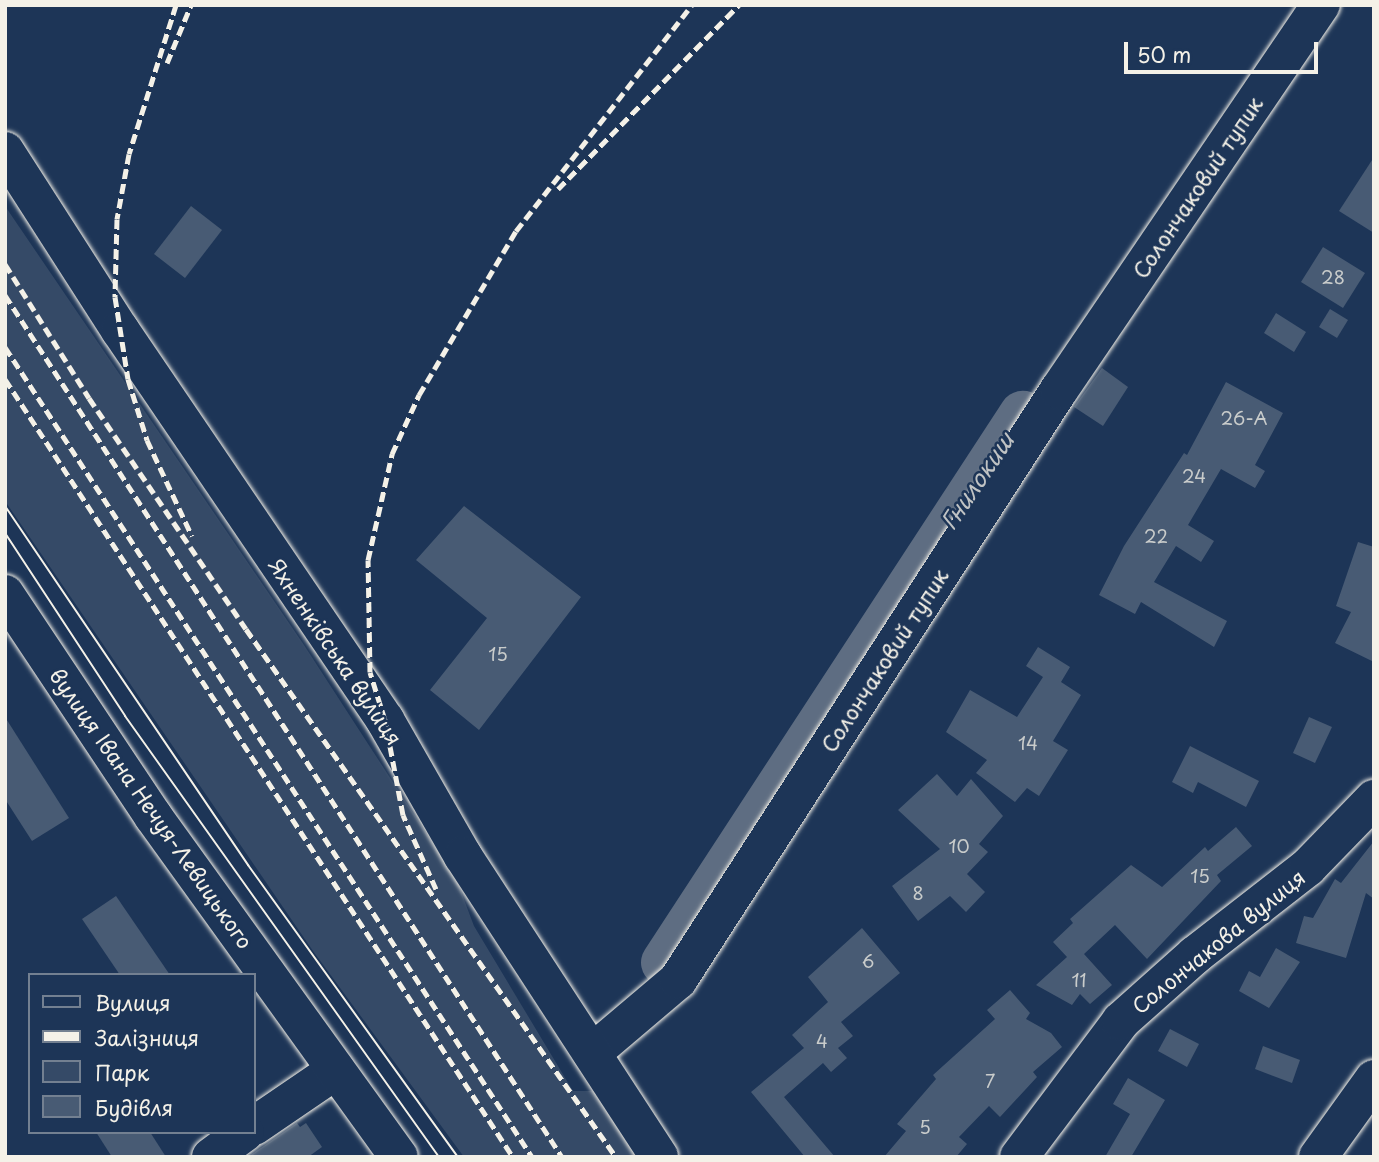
<!DOCTYPE html>
<html>
<head>
<meta charset="utf-8">
<style>
  body { margin:0 }
  #map { position:relative; width:1379px; height:1162px; overflow:hidden; background:#1d3557; font-family:"Playpen Sans",sans-serif }
  div>[style] { position:absolute }
  .green>* { inset:0; background:#354a67 }
  .river>* { height:47px; margin:-23.5px; padding:0 23.5px; transform-origin:23.5px; border-radius:23.5px; background:#5e6d82 }
  .building>* { inset:0; background:#485b74 }
  .roads { filter:drop-shadow(0 0 2px #f4f1e8) drop-shadow(0 0 2px #f4f1e8) }
  .minor>* { height:38px; margin:-19px; padding:0 19px; transform-origin:19px; border-radius:19px; background:#1d3557 }
  .major>* { height:38px; margin:-19px; padding:0 19px; transform-origin:19px; border-radius:19px; background:#1d3557 }
  .tram>* { height:2px; margin:-1px; padding:0 1px; transform-origin:1px; border-radius:1px; background:#f4f1e8 }
  .rail>* { height:5px; margin-top:-2.5px; transform-origin:0; background:repeating-linear-gradient(90deg,#f4f1e8 0 10px,transparent 0 15px) }
  span { translate:-50% -50%; white-space:nowrap; text-align:center; line-height:1.15; -webkit-text-stroke:5px #1d3557; paint-order:stroke }
  .number-label { font-size:18px; color:#c9cccb }
  .number-label span { -webkit-text-stroke-width:0 }
  .street-label { font-size:21px; color:#f4f1e8 }
  .water-label { font-size:23px; color:#c0c3c4; font-style:italic }
  .frame { position:absolute; inset:0; border:7px solid #f4f1e8; pointer-events:none }
  .legend { position:absolute; left:28px; top:973px; width:228px; height:161px; box-sizing:border-box; background:#1d3557; border:2px solid #738091; margin:0; padding:9px 12px; list-style:none; font-size:21px; color:#f4f1e8 }
  .legend li { display:flex; align-items:center; gap:14px; height:35px }
  .legend b { width:35px; border:2px solid #738091 }
  .scale { position:absolute; left:1124px; top:42px; width:194px; height:32px; box-sizing:border-box; border:4px solid #f4f1e8; border-top:0; padding-left:9px; font-size:21px; line-height:24px; white-space:nowrap; color:#f4f1e8; -webkit-text-stroke:5px #1d3557; paint-order:stroke }
</style>
</head>
<body>
<div id="map">
  <div class="green">
    <div style="clip-path:polygon(5px 206px,304px 645px,457px 881px,474px 926px,573px 1091px,598px 1091px,642px 1157px,464px 1157px,313px 951px,5px 501px)"></div>
  </div>
  <div class="river">
    <div style="left:664px;top:962px;width:655px;rotate:-56.84deg"></div>
  </div>
  <div class="building">
    <div style="clip-path:polygon(1374px 157px,1374px 233px,1339px 211px)"></div>
    <div style="clip-path:polygon(191px 206px,222px 230px,185px 278px,154px 254px)"></div>
    <div style="clip-path:polygon(1323px 247px,1365px 273px,1343px 308px,1301px 282px)"></div>
    <div style="clip-path:polygon(1330px 309px,1348px 320px,1337px 338px,1319px 327px)"></div>
    <div style="clip-path:polygon(1276px 313px,1306px 332px,1294px 352px,1264px 333px)"></div>
    <div style="clip-path:polygon(1102px 368px,1128px 387px,1103px 426px,1074px 407px)"></div>
    <div style="clip-path:polygon(1226px 382px,1283px 413px,1255px 465px,1265px 471px,1255px 488px,1221px 469px,1188px 525px,1214px 541px,1201px 562px,1176px 546px,1154px 582px,1227px 621px,1214px 647px,1141px 602px,1135px 614px,1099px 595px,1124px 546px,1184px 453px,1187px 455px)"></div>
    <div style="clip-path:polygon(464px 506px,581px 597px,479px 730px,430px 690px,487px 618px,416px 560px)"></div>
    <div style="clip-path:polygon(1358px 542px,1374px 547px,1374px 662px,1335px 643px,1351px 612px,1336px 606px)"></div>
    <div style="clip-path:polygon(1038px 647px,1070px 667px,1061px 682px,1081px 695px,1053px 741px,1068px 750px,1039px 796px,1027px 788px,1015px 802px,976px 773px,987px 760px,946px 732px,970px 690px,1017px 717px,1043px 677px,1026px 666px)"></div>
    <div style="clip-path:polygon(5px 717px,69px 818px,32px 841px,5px 799px)"></div>
    <div style="clip-path:polygon(1309px 717px,1332px 727px,1315px 763px,1293px 753px)"></div>
    <div style="clip-path:polygon(1190px 746px,1259px 781px,1246px 807px,1198px 782px,1193px 793px,1172px 782px)"></div>
    <div style="clip-path:polygon(937px 774px,957px 796px,971px 779px,1003px 816px,979px 844px,988px 852px,967px 874px,985px 892px,966px 912px,950px 896px,918px 921px,892px 886px,940px 849px,898px 810px)"></div>
    <div style="clip-path:polygon(1236px 827px,1252px 846px,1217px 875px,1221px 881px,1147px 959px,1115px 925px,1084px 954px,1112px 985px,1090px 1004px,1080px 994px,1072px 1005px,1036px 985px,1067px 957px,1053px 942px,1073px 923px,1070px 919px,1131px 865px,1162px 887px,1205px 847px,1208px 851px)"></div>
    <div style="clip-path:polygon(1374px 841px,1374px 899px,1366px 893px,1346px 958px,1296px 943px,1304px 916px,1313px 918px,1335px 879px,1341px 883px)"></div>
    <div style="clip-path:polygon(116px 896px,170px 975px,120px 975px,82px 919px)"></div>
    <div style="clip-path:polygon(862px 928px,900px 973px,841px 1022px,853px 1036px,838px 1048px,847px 1058px,831px 1072px,823px 1063px,784px 1097px,835px 1157px,805px 1157px,751px 1092px,804px 1048px,792px 1035px,828px 1002px,808px 977px)"></div>
    <div style="clip-path:polygon(1276px 948px,1300px 962px,1269px 1008px,1239px 991px,1249px 971px,1260px 977px)"></div>
    <div style="clip-path:polygon(1010px 990px,1030px 1013px,1026px 1019px,1051px 1033px,1062px 1047px,1033px 1072px,1037px 1077px,1000px 1117px,989px 1106px,959px 1137px,967px 1144px,956px 1157px,884px 1157px,906px 1131px,897px 1124px,936px 1079px,933px 1075px,995px 1019px,987px 1010px)"></div>
    <div style="clip-path:polygon(1170px 1029px,1199px 1044px,1187px 1067px,1158px 1051px)"></div>
    <div style="clip-path:polygon(1263px 1046px,1300px 1060px,1292px 1083px,1255px 1069px)"></div>
    <div style="clip-path:polygon(1128px 1078px,1165px 1100px,1131px 1157px,1105px 1157px,1130px 1114px,1113px 1104px)"></div>
    <div style="clip-path:polygon(297px 1123px,300px 1127px,306px 1123px,322px 1147px,308px 1157px,248px 1157px)"></div>
    <div style="clip-path:polygon(96px 1132px,150px 1132px,166px 1157px,112px 1157px)"></div>
  </div>
  <div class="roads">
    <div class="minor">
      <div style="left:592px;top:1053px;width:113px;rotate:-40.3deg"></div>
      <div style="left:678px;top:980px;width:702px;rotate:-57.15deg"></div>
      <div style="left:1059px;top:390px;width:466px;rotate:-55.8deg"></div>
      <div style="left:254px;top:1126px;width:99px;rotate:-34.3deg"></div>
      <div style="left:211px;top:1157px;width:42px;rotate:-36.3deg"></div>
    </div>
    <div class="major">
      <div style="left:5px;top:151px;width:213px;rotate:57.3deg"></div>
      <div style="left:120px;top:330px;width:472px;rotate:55.8deg"></div>
      <div style="left:385px;top:720px;width:157px;rotate:60.2deg"></div>
      <div style="left:463px;top:856px;width:359px;rotate:56.9deg"></div>
      <div style="left:5px;top:594px;width:267px;rotate:56.3deg"></div>
      <div style="left:153px;top:816px;width:420px;rotate:54.2deg"></div>
      <div style="left:1019px;top:1157px;width:170px;rotate:-53.1deg"></div>
      <div style="left:1121px;top:1021px;width:99px;rotate:-41.7deg"></div>
      <div style="left:1195px;top:955px;width:143px;rotate:-37.9deg"></div>
      <div style="left:1308px;top:867px;width:95px;rotate:-45.9deg"></div>
      <div style="left:1318px;top:1157px;width:96px;rotate:-54.3deg"></div>
    </div>
  </div>
  <div class="tram">
    <div style="left:5px;top:506px;width:434px;rotate:55.9deg"></div>
    <div style="left:248px;top:865px;width:360px;rotate:54.3deg"></div>
    <div style="left:5px;top:533px;width:219px;rotate:56.7deg"></div>
    <div style="left:125px;top:716px;width:541px;rotate:54.55deg"></div>
  </div>
  <div class="rail">
    <div style="left:176px;top:5px;width:156px;rotate:107.5deg"></div>
    <div style="left:129px;top:154px;width:66px;rotate:100.5deg"></div>
    <div style="left:117px;top:219px;width:78px;rotate:91.5deg"></div>
    <div style="left:115px;top:297px;width:83px;rotate:81deg"></div>
    <div style="left:128px;top:379px;width:64px;rotate:72.7deg"></div>
    <div style="left:147px;top:440px;width:106px;rotate:64.9deg"></div>
    <div style="left:167px;top:63px;width:63px;rotate:-67.5deg"></div>
    <div style="left:558px;top:189px;width:258px;rotate:-45.5deg"></div>
    <div style="left:5px;top:264px;width:158px;rotate:57.9deg"></div>
    <div style="left:89px;top:398px;width:279px;rotate:55.8deg"></div>
    <div style="left:246px;top:629px;width:645px;rotate:54.98deg"></div>
    <div style="left:5px;top:295px;width:1026px;rotate:57.13deg"></div>
    <div style="left:5px;top:347px;width:966px;rotate:56.95deg"></div>
    <div style="left:5px;top:379px;width:929px;rotate:56.86deg"></div>
    <div style="left:436px;top:889px;width:81px;rotate:-114deg"></div>
    <div style="left:403px;top:815px;width:97px;rotate:-100.7deg"></div>
    <div style="left:385px;top:720px;width:50px;rotate:-107.4deg"></div>
    <div style="left:370px;top:672px;width:112px;rotate:-91deg"></div>
    <div style="left:368px;top:560px;width:109px;rotate:-77.2deg"></div>
    <div style="left:392px;top:454px;width:65px;rotate:-65.4deg"></div>
    <div style="left:419px;top:395px;width:191px;rotate:-59.4deg"></div>
    <div style="left:516px;top:231px;width:286px;rotate:-52.1deg"></div>
  </div>
  <div class="number-label">
    <span style="left:1333px;top:277px">28</span>
    <span style="left:1244px;top:418px">26-А</span>
    <span style="left:1194px;top:476px">24</span>
    <span style="left:1156px;top:536px">22</span>
    <span style="left:498px;top:654px">15</span>
    <span style="left:1028px;top:743px">14</span>
    <span style="left:959px;top:846px">10</span>
    <span style="left:1200px;top:876px">15</span>
    <span style="left:918px;top:893px">8</span>
    <span style="left:868px;top:961px">6</span>
    <span style="left:1079px;top:980px">11</span>
    <span style="left:822px;top:1041px">4</span>
    <span style="left:990px;top:1081px">7</span>
    <span style="left:925px;top:1127px">5</span>
  </div>
  <div class="street-label">
    <span style="left:1197px;top:187px;rotate:-56deg">Солончаковий тупик</span>
    <span style="left:336px;top:651px;rotate:56deg">Яхненківська вулиця</span>
    <span style="left:884px;top:660px;rotate:-57deg">Солончаковий тупик</span>
    <span style="left:152px;top:808px;rotate:55deg">вулиця Івана Нечуя-Левицького</span>
    <span style="left:1218px;top:941px;rotate:-39deg">Солончакова вулиця</span>
  </div>
  <div class="water-label">
    <span style="left:977px;top:481px;rotate:-56deg">Гнилокиш</span>
  </div>
  <div class="frame"></div>
  <ul class="legend">
  <li><b style="height:9px;background:#1d3557"></b>Вулиця</li>
  <li><b style="height:9px;background:#f4f1e8"></b>Залізниця</li>
  <li><b style="height:19px;background:#354a67"></b>Парк</li>
  <li><b style="height:19px;background:#485b74"></b>Будівля</li>
  </ul>
  <div class="scale">50 m</div>
</div>
</body>
</html>
